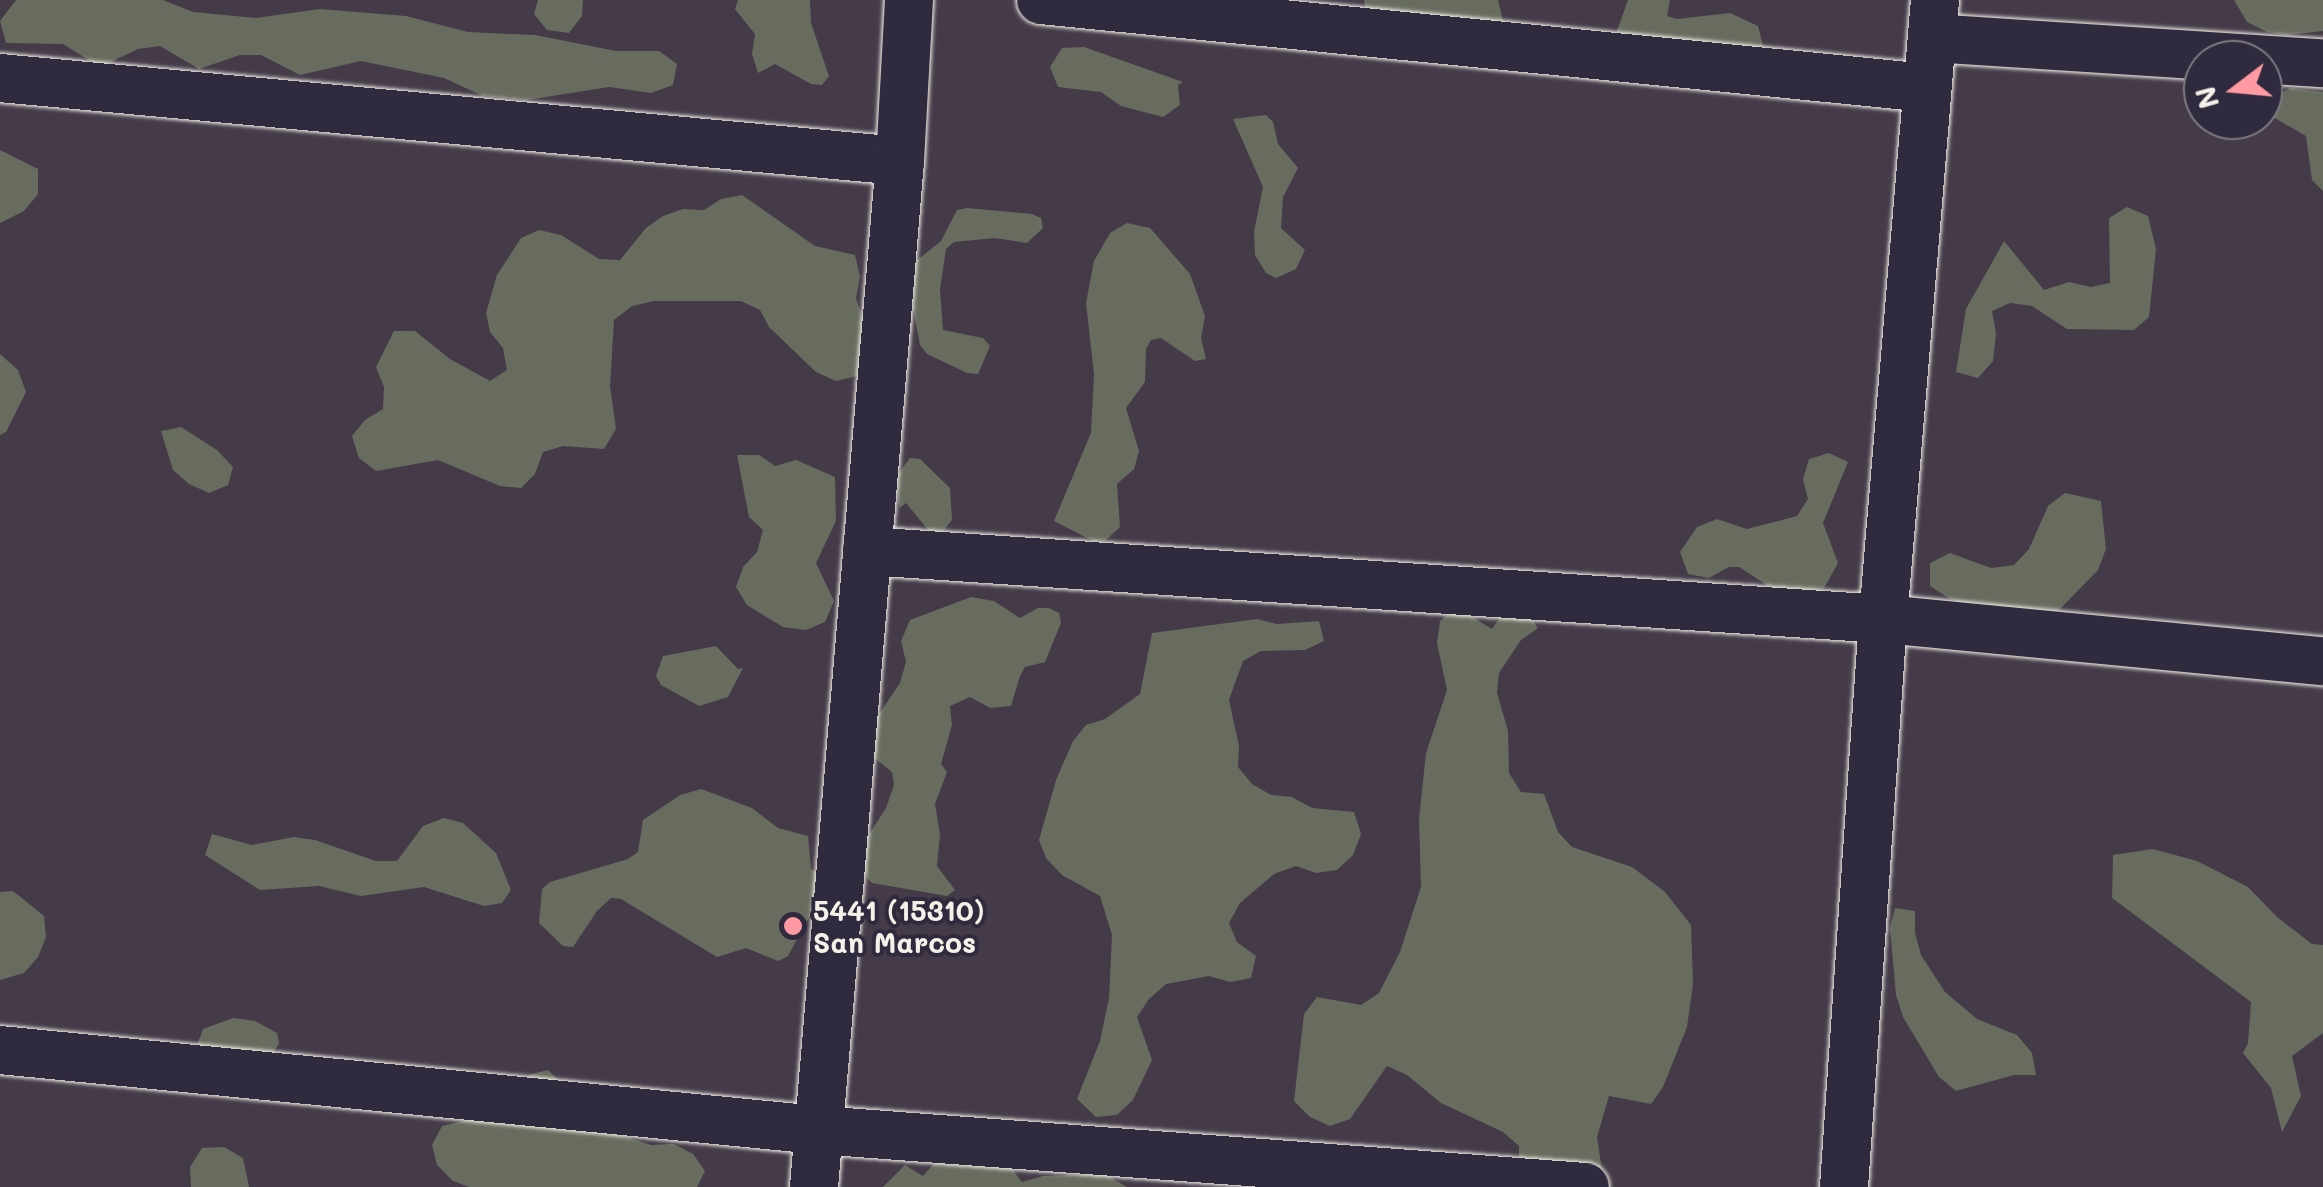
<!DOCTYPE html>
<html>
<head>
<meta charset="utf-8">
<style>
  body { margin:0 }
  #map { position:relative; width:2323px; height:1187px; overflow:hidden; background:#443a48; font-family:Mali,sans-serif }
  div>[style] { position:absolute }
  .green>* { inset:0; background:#676c5f }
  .roads { filter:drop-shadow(0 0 2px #f4f1e8) drop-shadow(0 0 2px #f4f1e8) }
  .minor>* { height:48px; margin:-24px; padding:0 24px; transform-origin:24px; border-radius:24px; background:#2f2a3d }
  .dots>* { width:28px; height:28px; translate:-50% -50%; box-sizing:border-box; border:5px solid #2f2a3d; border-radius:50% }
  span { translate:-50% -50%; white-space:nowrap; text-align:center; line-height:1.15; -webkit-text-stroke:8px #2f2a3d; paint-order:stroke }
  .poi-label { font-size:28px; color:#f4f1e8; font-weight:700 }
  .left { translate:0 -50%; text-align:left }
  .north { position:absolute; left:2183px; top:40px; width:100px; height:100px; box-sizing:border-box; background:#2f2a3d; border:2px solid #7e7a81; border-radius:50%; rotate:254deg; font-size:28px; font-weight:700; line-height:40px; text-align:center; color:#f4f1e8 }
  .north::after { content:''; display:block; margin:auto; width:35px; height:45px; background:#ff9aa2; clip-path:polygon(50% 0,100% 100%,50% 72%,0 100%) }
</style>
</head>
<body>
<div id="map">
  <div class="green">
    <div style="clip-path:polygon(16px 0,163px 0,193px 12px,256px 18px,320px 9px,406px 16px,468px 32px,535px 35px,616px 51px,659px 51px,677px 64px,673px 85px,651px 93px,609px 87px,527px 100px,483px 96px,444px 78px,361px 61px,300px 75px,261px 55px,240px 55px,199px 69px,160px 46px,138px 49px,100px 67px,63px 44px,6px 43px,0 21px)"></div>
    <div style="clip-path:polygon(538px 0,583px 0,582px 16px,569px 33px,547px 30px,534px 14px)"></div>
    <div style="clip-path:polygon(738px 0,810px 0,811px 23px,829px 76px,822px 85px,811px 84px,775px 64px,758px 73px,752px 54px,755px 34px,735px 9px)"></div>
    <div style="clip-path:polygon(1364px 0,1498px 0,1503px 21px,1497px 30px,1366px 13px)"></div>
    <div style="clip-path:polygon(1628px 0,1670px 0,1667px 16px,1677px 19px,1730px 13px,1758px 26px,1763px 46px,1756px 54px,1620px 41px,1617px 31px)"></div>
    <div style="clip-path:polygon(2234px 0,2323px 0,2323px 31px,2287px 35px,2267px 32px,2247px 22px)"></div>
    <div style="clip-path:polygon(1084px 47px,1183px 82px,1178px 85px,1180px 105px,1163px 117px,1121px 106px,1101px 92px,1058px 87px,1050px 67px,1062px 48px)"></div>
    <div style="clip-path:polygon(2290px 88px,2323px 92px,2323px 191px,2312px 180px,2306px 136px,2266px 113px,2279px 94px)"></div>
    <div style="clip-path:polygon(1266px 115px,1273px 122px,1278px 144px,1298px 168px,1283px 197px,1281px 228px,1305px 250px,1296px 269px,1276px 278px,1266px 273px,1255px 255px,1254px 232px,1263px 187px,1233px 119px)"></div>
    <div style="clip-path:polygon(0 150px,38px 169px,38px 194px,24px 211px,0 223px)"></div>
    <div style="clip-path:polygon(742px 195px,815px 246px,855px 255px,860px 277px,856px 298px,875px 358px,862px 375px,836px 381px,816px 372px,769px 327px,760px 310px,741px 301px,654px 301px,632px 306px,614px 320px,610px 386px,616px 429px,604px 449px,563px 446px,543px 452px,535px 474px,521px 488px,500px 486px,438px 460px,376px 471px,359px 458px,352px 436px,365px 420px,383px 409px,384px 387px,376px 367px,394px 331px,415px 331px,450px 359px,490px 381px,507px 370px,503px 348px,490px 332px,486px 313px,497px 275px,521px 238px,539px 230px,561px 235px,599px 259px,620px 260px,646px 228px,663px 216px,683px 209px,704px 210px,721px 199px)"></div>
    <div style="clip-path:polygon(2127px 207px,2148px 216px,2156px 249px,2149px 317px,2134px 330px,2067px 329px,2032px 306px,2010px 303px,1992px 311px,1996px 333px,1993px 361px,1978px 378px,1956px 372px,1966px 309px,2004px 241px,2044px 290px,2069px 282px,2091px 287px,2110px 283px,2109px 218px)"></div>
    <div style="clip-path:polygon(967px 208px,1032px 214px,1041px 218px,1043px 228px,1027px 243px,995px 238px,954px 242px,946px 249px,940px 289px,943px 330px,983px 338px,990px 346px,978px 374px,967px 373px,927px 354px,920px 345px,913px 308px,916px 261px,941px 241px,957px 210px)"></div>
    <div style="clip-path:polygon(1127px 223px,1150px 228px,1190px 274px,1205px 316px,1201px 338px,1206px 359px,1195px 361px,1161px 338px,1151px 340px,1146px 349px,1145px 382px,1126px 408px,1139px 451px,1134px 469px,1117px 484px,1120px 527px,1105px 541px,1093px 541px,1054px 521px,1091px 433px,1094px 374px,1086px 303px,1094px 261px,1110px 233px)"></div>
    <div style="clip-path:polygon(0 354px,18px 370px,26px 392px,6px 432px,0 435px)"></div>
    <div style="clip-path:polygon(181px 427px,217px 450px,233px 467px,228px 485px,209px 493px,189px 484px,173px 470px,161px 431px)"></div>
    <div style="clip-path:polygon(1829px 453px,1848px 462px,1823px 523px,1838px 563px,1823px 590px,1793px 602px,1739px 567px,1729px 567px,1709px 578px,1688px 574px,1680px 552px,1697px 527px,1717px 519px,1747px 529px,1797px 516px,1808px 499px,1803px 479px,1809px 459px)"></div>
    <div style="clip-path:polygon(737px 455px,759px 455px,775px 466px,796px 460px,835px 477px,836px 521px,816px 563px,834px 601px,825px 622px,806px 630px,783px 627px,747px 605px,736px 587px,743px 567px,757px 552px,763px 530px,749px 517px)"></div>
    <div style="clip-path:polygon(910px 458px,920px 459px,950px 488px,952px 520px,939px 536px,929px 531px,906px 503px,899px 508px,897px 475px)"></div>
    <div style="clip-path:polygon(2065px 493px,2101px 501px,2106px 549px,2098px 570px,2056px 613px,1991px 613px,1950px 599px,1930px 586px,1930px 563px,1950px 553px,1991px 568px,2014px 565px,2029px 549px,2048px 506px)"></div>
    <div style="clip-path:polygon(971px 597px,994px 601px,1020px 618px,1038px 608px,1049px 608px,1059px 613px,1061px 623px,1045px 662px,1025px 667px,1020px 676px,1011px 706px,990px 708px,970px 697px,950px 706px,952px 725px,941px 764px,947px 772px,935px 804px,940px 834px,937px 866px,955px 890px,947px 896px,872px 883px,866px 877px,861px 847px,886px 808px,894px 785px,892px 772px,867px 752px,862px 739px,900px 683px,906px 662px,901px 641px,910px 620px)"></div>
    <div style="clip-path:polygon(1456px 607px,1492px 629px,1504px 611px,1526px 611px,1538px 628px,1521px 640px,1499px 673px,1497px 693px,1508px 731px,1509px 773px,1521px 792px,1544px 794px,1558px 832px,1572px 847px,1632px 867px,1665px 892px,1691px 925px,1693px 984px,1687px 1027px,1663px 1087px,1651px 1104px,1609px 1096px,1597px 1137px,1603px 1177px,1519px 1168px,1519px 1146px,1503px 1132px,1441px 1103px,1407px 1075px,1387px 1066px,1350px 1119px,1330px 1126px,1310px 1117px,1294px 1101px,1304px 1014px,1317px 997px,1361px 1005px,1379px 993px,1400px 952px,1421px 887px,1419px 819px,1426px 753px,1447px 690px,1437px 643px,1440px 621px)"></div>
    <div style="clip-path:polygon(1257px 619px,1277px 624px,1319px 621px,1324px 641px,1305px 650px,1261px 651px,1243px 661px,1229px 700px,1239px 746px,1238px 767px,1252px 784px,1271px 795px,1292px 797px,1312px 808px,1354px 812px,1361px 834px,1353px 855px,1337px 870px,1316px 873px,1296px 866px,1274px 874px,1240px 903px,1229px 923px,1237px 942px,1256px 956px,1251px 978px,1230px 982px,1209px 976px,1166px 984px,1149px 999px,1137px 1017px,1152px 1060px,1133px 1100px,1117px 1115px,1096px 1117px,1077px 1099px,1100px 1041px,1109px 998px,1112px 935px,1100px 896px,1062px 875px,1046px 858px,1039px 840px,1056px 780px,1073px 741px,1086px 725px,1105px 719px,1140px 694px,1152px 633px)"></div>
    <div style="clip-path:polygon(716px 646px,738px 669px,743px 668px,728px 697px,699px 706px,661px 685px,656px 676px,663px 656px)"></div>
    <div style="clip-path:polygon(701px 789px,752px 808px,778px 828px,808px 836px,811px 869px,817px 872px,823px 891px,788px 956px,778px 961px,746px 948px,717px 957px,621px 899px,611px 898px,597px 911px,573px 947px,563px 946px,539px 923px,542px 889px,550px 882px,628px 859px,638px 852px,643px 820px,680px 795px)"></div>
    <div style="clip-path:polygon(444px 818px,463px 823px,496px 853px,511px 890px,502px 903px,484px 906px,424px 887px,361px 896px,319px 886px,260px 890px,205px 855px,212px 834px,252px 845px,294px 837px,315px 840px,376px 861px,397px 861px,423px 826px)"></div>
    <div style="clip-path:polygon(2153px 849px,2197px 861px,2248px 887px,2277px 917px,2312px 944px,2323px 945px,2323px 1033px,2292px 1056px,2301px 1096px,2282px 1132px,2271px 1088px,2243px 1053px,2248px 1043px,2251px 1002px,2112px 898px,2113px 855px)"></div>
    <div style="clip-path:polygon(13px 891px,44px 916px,46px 937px,38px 957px,24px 973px,0 980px,0 892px)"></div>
    <div style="clip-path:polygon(1895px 908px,1915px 911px,1915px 933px,1921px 955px,1945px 992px,1977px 1019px,2017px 1035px,2032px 1053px,2036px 1075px,2014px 1075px,1956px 1091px,1939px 1077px,1903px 1017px,1896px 995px,1890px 928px)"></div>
    <div style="clip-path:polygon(233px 1018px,255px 1021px,277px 1033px,279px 1043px,269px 1062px,196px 1048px,203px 1029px)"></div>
    <div style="clip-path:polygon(548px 1070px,611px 1132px,651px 1145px,674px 1144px,693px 1154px,705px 1171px,697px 1187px,469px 1187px,453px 1181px,437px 1165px,432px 1145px,442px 1126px,505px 1111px,534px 1080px,528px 1075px)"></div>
    <div style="clip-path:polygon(987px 1118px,1003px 1157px,1022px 1182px,1043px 1176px,1105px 1174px,1127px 1187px,883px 1187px,905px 1165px,923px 1176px,968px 1125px)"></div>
    <div style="clip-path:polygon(224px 1147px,243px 1158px,249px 1187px,191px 1187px,190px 1167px,202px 1148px)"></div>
  </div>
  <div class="roads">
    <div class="minor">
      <div style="left:1041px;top:0;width:891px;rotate:5.67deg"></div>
      <div style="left:1932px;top:38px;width:392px;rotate:3.7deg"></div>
      <div style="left:0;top:78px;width:904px;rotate:5.27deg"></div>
      <div style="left:867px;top:551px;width:1018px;rotate:3.83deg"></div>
      <div style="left:1883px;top:619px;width:442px;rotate:5.5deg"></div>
      <div style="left:0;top:1050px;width:822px;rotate:5.59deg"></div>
      <div style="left:818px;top:1130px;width:769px;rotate:4.25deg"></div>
      <div style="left:814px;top:1187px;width:1030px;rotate:-85.21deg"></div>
      <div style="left:900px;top:161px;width:161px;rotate:-86.8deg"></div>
      <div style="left:1844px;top:1187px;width:569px;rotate:-86.07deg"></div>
      <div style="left:1883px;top:619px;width:621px;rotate:-85.2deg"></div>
    </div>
  </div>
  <div class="dots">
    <div style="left:793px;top:926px;background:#ff9aa2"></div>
  </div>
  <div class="poi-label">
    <span class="left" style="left:813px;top:926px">5441 (15310)<br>San Marcos</span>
  </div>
  <div class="north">N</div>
</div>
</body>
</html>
